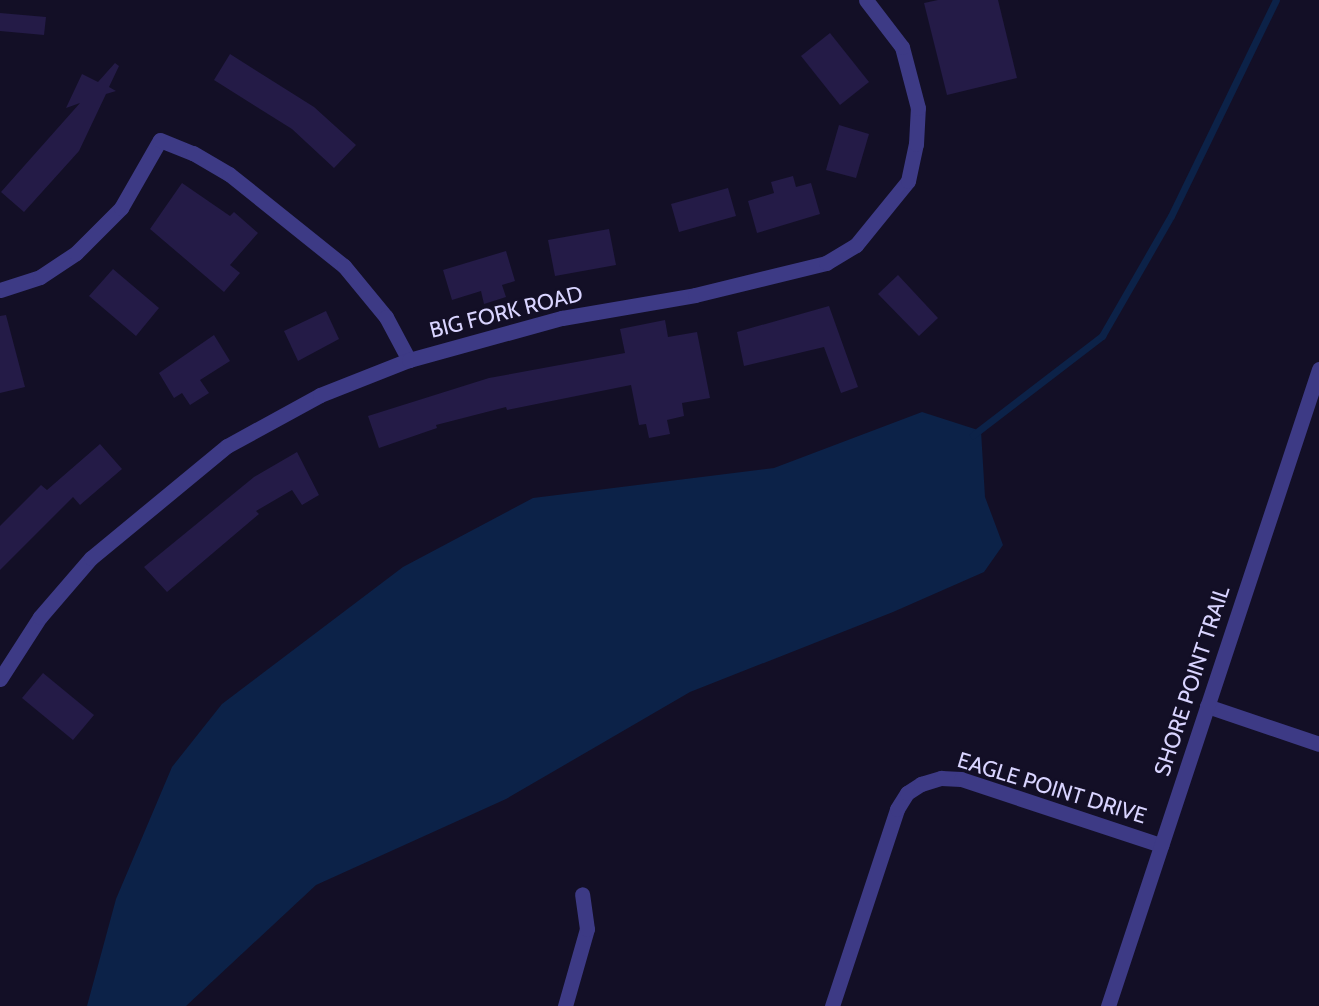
<!DOCTYPE html>
<html>
<head>
<meta charset="utf-8">
<style>
  body { margin:0 }
  #map { position:relative; width:1319px; height:1006px; overflow:hidden; background:#130f26; font-family:Cabin,sans-serif }
  div>[style] { position:absolute }
  .water>* { inset:0; background:#0c2248 }
  .stream>* { height:7px; margin:-3.5px; padding:0 3.5px; transform-origin:3.5px; border-radius:3.5px; background:#0c2248 }
  .building>* { inset:0; background:#241b47 }
  .minor>* { height:15px; margin:-7.5px; padding:0 7.5px; transform-origin:7.5px; border-radius:7.5px; background:#3d3a85 }
  span { translate:-50% -50%; white-space:nowrap; text-align:center; line-height:1.15; -webkit-text-stroke:4.5px #130f26; paint-order:stroke }
  .street-label { font-size:22px; color:#d9d4ff }
</style>
</head>
<body>
<div id="map">
  <div class="water">
    <div style="clip-path:polygon(922px 412px,981px 431px,985px 497px,1003px 545px,984px 572px,893px 612px,690px 692px,506px 799px,316px 885px,186px 1006px,87px 1006px,116px 899px,172px 767px,222px 704px,403px 567px,533px 498px,774px 468px)"></div>
  </div>
  <div class="stream">
    <div style="left:973px;top:435px;width:163px;rotate:-37.5deg"></div>
    <div style="left:1102px;top:336px;width:138px;rotate:-60.1deg"></div>
    <div style="left:1171px;top:216px;width:240px;rotate:-64.1deg"></div>
  </div>
  <div class="building">
    <div style="clip-path:polygon(938px 0,998px 0,1017px 78px,947px 95px,924px 3px)"></div>
    <div style="clip-path:polygon(0 13px,46px 17px,44px 35px,0 31px)"></div>
    <div style="clip-path:polygon(830px 33px,869px 82px,840px 105px,801px 56px)"></div>
    <div style="clip-path:polygon(230px 54px,314px 107px,356px 145px,334px 168px,292px 129px,214px 80px)"></div>
    <div style="clip-path:polygon(115px 63px,119px 66px,109px 87px,116px 91px,106px 94px,79px 151px,24px 212px,1px 192px,80px 103px,66px 108px,82px 74px,98px 82px)"></div>
    <div style="clip-path:polygon(839px 125px,869px 134px,856px 178px,826px 170px)"></div>
    <div style="clip-path:polygon(793px 176px,796px 187px,811px 183px,820px 214px,757px 233px,748px 201px,774px 193px,771px 182px)"></div>
    <div style="clip-path:polygon(182px 183px,230px 216px,234px 212px,258px 233px,230px 265px,240px 273px,224px 292px,150px 229px)"></div>
    <div style="clip-path:polygon(728px 188px,736px 216px,679px 232px,671px 204px)"></div>
    <div style="clip-path:polygon(609px 229px,616px 265px,555px 276px,548px 240px)"></div>
    <div style="clip-path:polygon(506px 251px,515px 281px,502px 285px,506px 297px,484px 304px,481px 291px,452px 300px,443px 270px)"></div>
    <div style="clip-path:polygon(113px 269px,159px 308px,136px 336px,89px 296px)"></div>
    <div style="clip-path:polygon(898px 275px,938px 318px,919px 336px,878px 294px)"></div>
    <div style="clip-path:polygon(829px 306px,858px 387px,841px 393px,824px 347px,744px 366px,737px 332px)"></div>
    <div style="clip-path:polygon(326px 311px,339px 339px,298px 361px,284px 331px)"></div>
    <div style="clip-path:polygon(6px 315px,25px 387px,0 393px,0 316px)"></div>
    <div style="clip-path:polygon(665px 320px,668px 337px,697px 332px,710px 398px,682px 403px,684px 416px,667px 420px,670px 434px,649px 438px,646px 424px,639px 425px,631px 385px,507px 410px,506px 407px,436px 425px,437px 428px,379px 448px,368px 416px,489px 378px,625px 353px,620px 329px)"></div>
    <div style="clip-path:polygon(214px 335px,230px 361px,200px 380px,209px 393px,190px 405px,182px 393px,174px 398px,159px 373px)"></div>
    <div style="clip-path:polygon(100px 444px,122px 469px,80px 505px,73px 497px,0 570px,0 526px,41px 485px,47px 490px)"></div>
    <div style="clip-path:polygon(297px 452px,319px 495px,302px 505px,292px 490px,256px 511px,259px 514px,167px 592px,144px 567px,254px 477px)"></div>
    <div style="clip-path:polygon(43px 673px,94px 715px,73px 740px,22px 698px)"></div>
  </div>
  <div class="minor">
    <div style="left:0;top:290px;width:42px;rotate:-18deg"></div>
    <div style="left:40px;top:277px;width:43px;rotate:-33.7deg"></div>
    <div style="left:76px;top:253px;width:64px;rotate:-45deg"></div>
    <div style="left:121px;top:208px;width:78px;rotate:-60.2deg"></div>
    <div style="left:160px;top:140px;width:35px;rotate:22deg"></div>
    <div style="left:193px;top:153px;width:42px;rotate:30.3deg"></div>
    <div style="left:229px;top:174px;width:147px;rotate:38.7deg"></div>
    <div style="left:344px;top:266px;width:66px;rotate:50.5deg"></div>
    <div style="left:386px;top:317px;width:49px;rotate:61.9deg"></div>
    <div style="left:0;top:679px;width:74px;rotate:-57.2deg"></div>
    <div style="left:40px;top:617px;width:78px;rotate:-49.2deg"></div>
    <div style="left:91px;top:558px;width:176px;rotate:-39.5deg"></div>
    <div style="left:227px;top:446px;width:106px;rotate:-28.7deg"></div>
    <div style="left:320px;top:395px;width:96px;rotate:-21.5deg"></div>
    <div style="left:409px;top:360px;width:159px;rotate:-15.4deg"></div>
    <div style="left:562px;top:318px;width:135px;rotate:-9.8deg"></div>
    <div style="left:695px;top:295px;width:135px;rotate:-13.7deg"></div>
    <div style="left:826px;top:263px;width:35px;rotate:-31deg"></div>
    <div style="left:856px;top:245px;width:82px;rotate:-50.9deg"></div>
    <div style="left:908px;top:181px;width:38px;rotate:-78deg"></div>
    <div style="left:916px;top:144px;width:36px;rotate:-87deg"></div>
    <div style="left:918px;top:108px;width:63px;rotate:-104.7deg"></div>
    <div style="left:902px;top:47px;width:59px;rotate:-127.5deg"></div>
    <div style="left:1207px;top:706px;width:118px;rotate:18.7deg"></div>
    <div style="left:565px;top:1006px;width:80px;rotate:-74.1deg"></div>
    <div style="left:587px;top:929px;width:35px;rotate:-98deg"></div>
    <div style="left:832px;top:1006px;width:207px;rotate:-71.7deg"></div>
    <div style="left:897px;top:809px;width:19px;rotate:-58deg"></div>
    <div style="left:907px;top:793px;width:17px;rotate:-33deg"></div>
    <div style="left:921px;top:784px;width:21px;rotate:-17deg"></div>
    <div style="left:941px;top:778px;width:20px;rotate:3deg"></div>
    <div style="left:961px;top:779px;width:211px;rotate:18.3deg"></div>
    <div style="left:1108px;top:1006px;width:671px;rotate:-71.67deg"></div>
  </div>
  <div class="street-label">
    <span style="left:506px;top:312px;rotate:-14deg">BIG FORK ROAD</span>
    <span style="left:1192px;top:681px;rotate:-72deg">SHORE POINT TRAIL</span>
    <span style="left:1052px;top:788px;rotate:17deg">EAGLE POINT DRIVE</span>
  </div>
</div>
</body>
</html>
